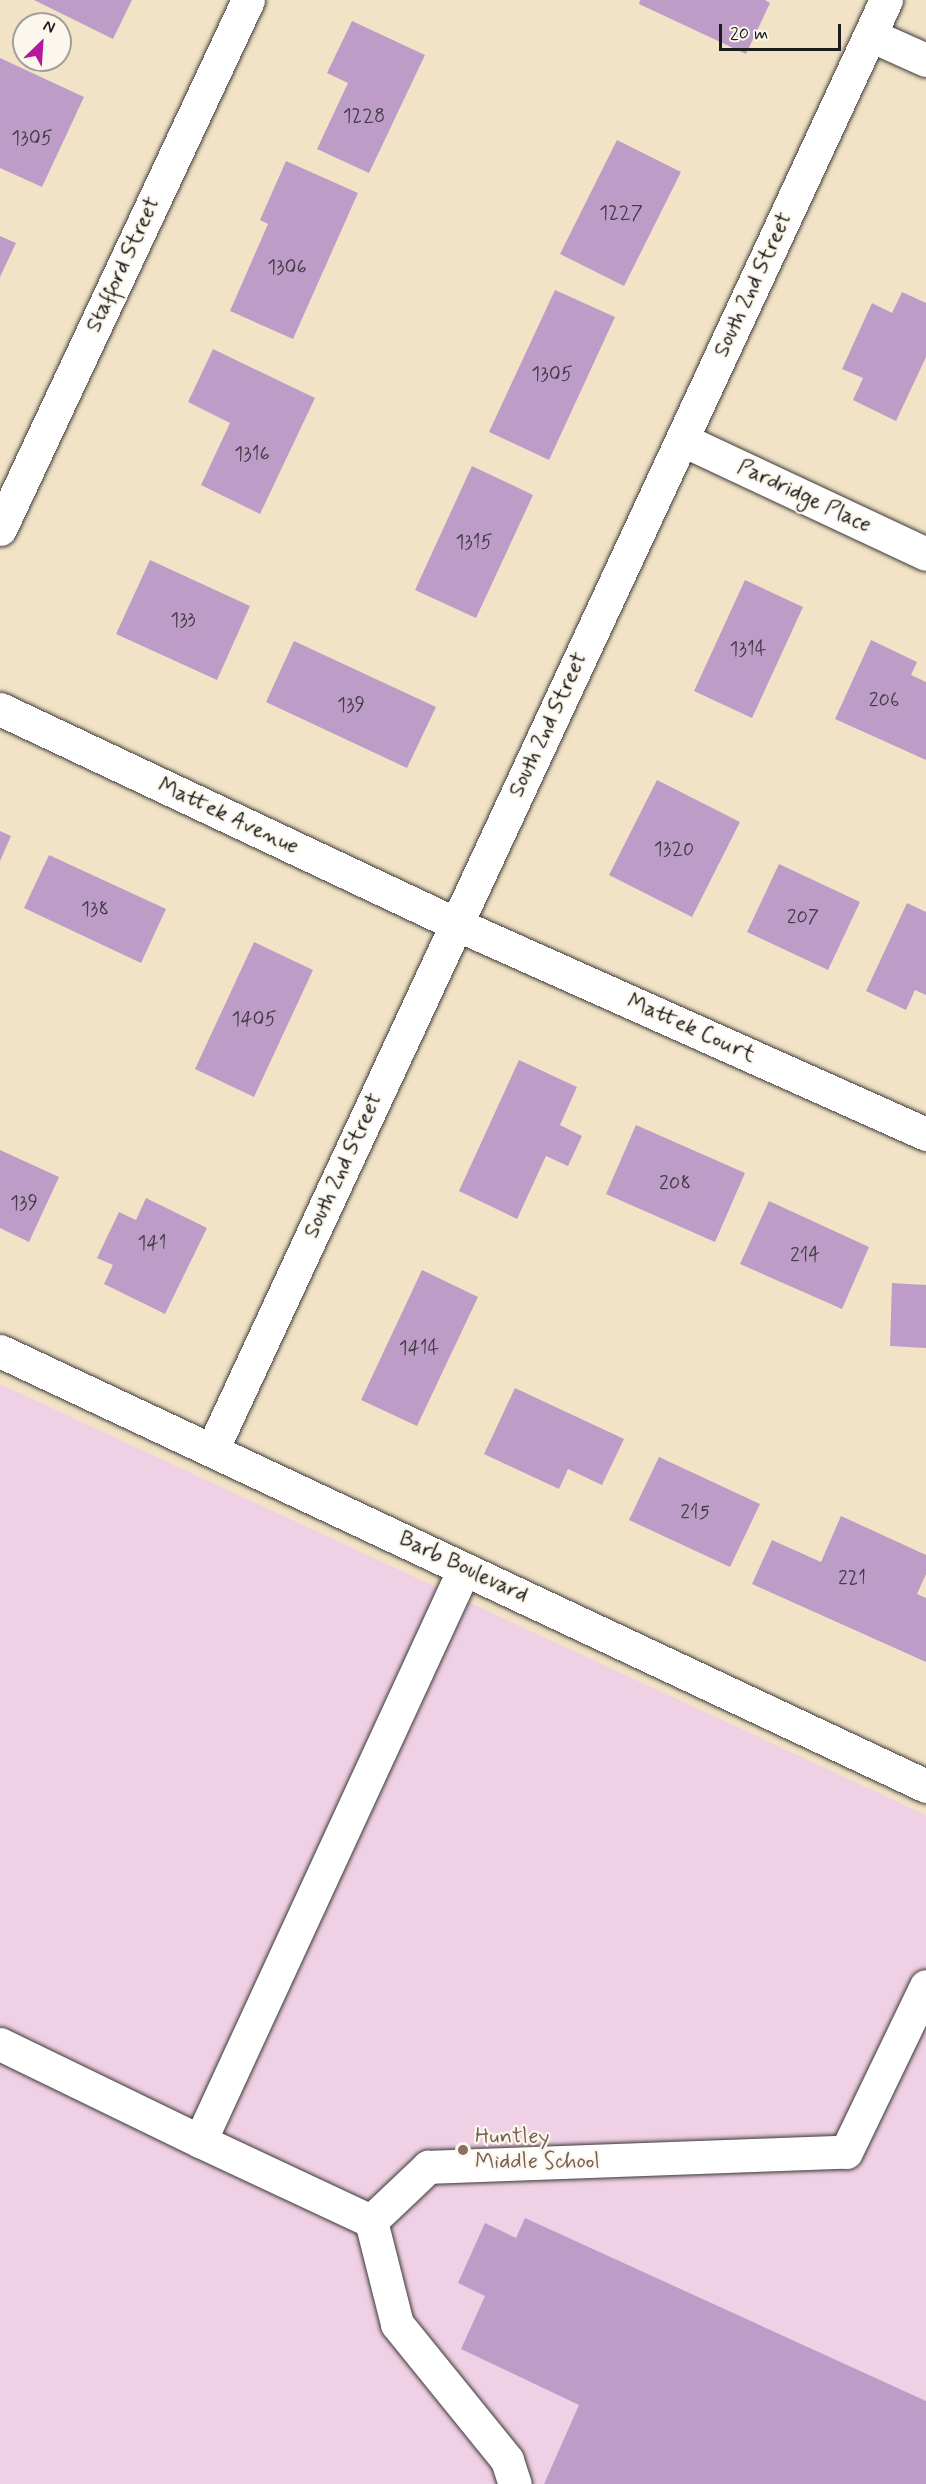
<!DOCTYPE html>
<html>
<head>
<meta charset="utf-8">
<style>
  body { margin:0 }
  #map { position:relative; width:926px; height:2484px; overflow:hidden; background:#f2e3c7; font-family:Mynerve,sans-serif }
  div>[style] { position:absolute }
  .built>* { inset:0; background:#f0d0e5 }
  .building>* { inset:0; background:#bd9dc8 }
  .roads { filter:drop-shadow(0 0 2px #3c3a36) drop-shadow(0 0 2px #3c3a36) }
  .minor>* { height:33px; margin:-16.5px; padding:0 16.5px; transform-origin:16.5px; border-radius:16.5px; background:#fff }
  .dots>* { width:16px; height:16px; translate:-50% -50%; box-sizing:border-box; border:3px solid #fbf7ec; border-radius:50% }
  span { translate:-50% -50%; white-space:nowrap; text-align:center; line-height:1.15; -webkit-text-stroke:4.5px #fbf7ec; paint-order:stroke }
  .number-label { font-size:20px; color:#443c47 }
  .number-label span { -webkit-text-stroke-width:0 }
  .street-label { font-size:22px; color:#1c1c1c }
  .education-label { font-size:22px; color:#785e54 }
  .left { translate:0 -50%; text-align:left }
  .north { position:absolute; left:12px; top:12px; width:60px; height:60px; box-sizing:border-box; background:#fbf7ec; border:2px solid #a29f99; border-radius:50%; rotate:25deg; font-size:16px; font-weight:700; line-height:24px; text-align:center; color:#1c1c1c }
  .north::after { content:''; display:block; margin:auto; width:21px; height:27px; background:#b5179e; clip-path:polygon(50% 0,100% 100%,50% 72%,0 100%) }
  .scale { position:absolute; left:719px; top:24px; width:122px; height:27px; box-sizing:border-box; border:3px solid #1c1c1c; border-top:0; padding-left:8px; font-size:18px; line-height:21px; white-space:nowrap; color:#1c1c1c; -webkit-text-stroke:4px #fbf7ec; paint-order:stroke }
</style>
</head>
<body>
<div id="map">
  <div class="built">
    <div style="clip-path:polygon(0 1384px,926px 1815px,926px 2484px,0 2484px)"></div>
  </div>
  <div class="building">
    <div style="clip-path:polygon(34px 0,132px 0,113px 39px)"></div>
    <div style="clip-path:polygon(640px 0,765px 0,770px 3px,746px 54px,639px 4px)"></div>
    <div style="clip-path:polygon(352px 21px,425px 55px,369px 173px,317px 149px,348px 83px,327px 73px)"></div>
    <div style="clip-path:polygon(0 58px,84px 97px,42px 187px,0 168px)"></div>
    <div style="clip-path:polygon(617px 140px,681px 172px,624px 286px,560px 254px)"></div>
    <div style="clip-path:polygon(286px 161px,358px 193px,293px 339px,230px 311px,268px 224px,260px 220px)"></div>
    <div style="clip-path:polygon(0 236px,16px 243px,0 277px)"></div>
    <div style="clip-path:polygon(555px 290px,615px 317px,549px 460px,489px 432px)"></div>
    <div style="clip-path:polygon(902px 292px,926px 303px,926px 357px,896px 421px,853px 400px,863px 378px,842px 369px,872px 303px,892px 313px)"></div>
    <div style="clip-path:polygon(213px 349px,315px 398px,260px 514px,201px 485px,230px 423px,188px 402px)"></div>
    <div style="clip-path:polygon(472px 466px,533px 495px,476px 618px,415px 590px)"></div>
    <div style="clip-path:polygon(150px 560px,250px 606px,217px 680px,116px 634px)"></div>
    <div style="clip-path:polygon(745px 580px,803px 607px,752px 718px,694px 691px)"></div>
    <div style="clip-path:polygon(871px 640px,917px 662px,911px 675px,926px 682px,926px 760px,835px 719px)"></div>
    <div style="clip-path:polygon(294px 641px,436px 707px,407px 768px,266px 702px)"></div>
    <div style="clip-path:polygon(657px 780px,740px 822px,692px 917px,609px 875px)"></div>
    <div style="clip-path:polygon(0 831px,11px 836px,0 861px)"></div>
    <div style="clip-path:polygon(49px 855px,166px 909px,141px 963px,24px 908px)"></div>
    <div style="clip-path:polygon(779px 864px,860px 902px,828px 970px,747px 932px)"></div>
    <div style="clip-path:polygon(907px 903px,926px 912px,926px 995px,915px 990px,906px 1010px,866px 991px)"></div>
    <div style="clip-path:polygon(254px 942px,313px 970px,254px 1097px,195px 1069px)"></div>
    <div style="clip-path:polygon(519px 1060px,577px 1087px,560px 1125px,582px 1136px,568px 1166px,546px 1156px,517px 1219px,459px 1191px)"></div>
    <div style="clip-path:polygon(636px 1125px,745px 1173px,715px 1242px,606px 1194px)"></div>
    <div style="clip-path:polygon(0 1150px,59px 1177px,29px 1242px,0 1228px)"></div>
    <div style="clip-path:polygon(146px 1198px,207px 1228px,165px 1314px,104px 1284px,113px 1265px,97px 1258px,119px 1212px,136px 1220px)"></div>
    <div style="clip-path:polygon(769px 1201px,869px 1247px,842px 1309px,740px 1264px)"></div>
    <div style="clip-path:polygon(422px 1270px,478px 1297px,417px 1426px,361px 1400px)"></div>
    <div style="clip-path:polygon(892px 1283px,926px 1285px,926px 1348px,890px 1346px)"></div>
    <div style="clip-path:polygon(515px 1388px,624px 1439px,602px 1485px,568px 1469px,559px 1489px,484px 1454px)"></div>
    <div style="clip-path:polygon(659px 1457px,760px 1504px,730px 1567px,629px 1520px)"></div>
    <div style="clip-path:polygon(841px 1516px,926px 1555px,926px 1574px,917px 1594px,926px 1598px,926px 1662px,752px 1584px,772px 1540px,821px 1562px)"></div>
    <div style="clip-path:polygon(525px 2218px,926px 2401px,926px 2484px,544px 2484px,579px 2405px,461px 2349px,485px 2296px,458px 2283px,485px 2223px,516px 2238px)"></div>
  </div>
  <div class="roads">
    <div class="minor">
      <div style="left:870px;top:35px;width:61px;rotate:24.1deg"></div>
      <div style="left:683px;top:440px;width:268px;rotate:25.1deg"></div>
      <div style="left:0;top:529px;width:584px;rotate:-64.88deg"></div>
      <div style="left:0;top:709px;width:504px;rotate:25.24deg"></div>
      <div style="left:456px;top:924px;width:515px;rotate:24.08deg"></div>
      <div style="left:0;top:1351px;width:1023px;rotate:25.16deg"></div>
      <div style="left:212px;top:1450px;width:1599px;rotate:-65.07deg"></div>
      <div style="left:464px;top:1569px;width:630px;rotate:114.78deg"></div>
      <div style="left:200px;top:2141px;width:189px;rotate:25.1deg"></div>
      <div style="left:371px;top:2221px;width:79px;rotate:-43.5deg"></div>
      <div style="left:428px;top:2167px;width:418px;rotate:-2.1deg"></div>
      <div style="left:846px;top:2152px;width:184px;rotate:-64.3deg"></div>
      <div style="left:0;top:2044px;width:222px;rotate:25.9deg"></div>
      <div style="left:371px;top:2221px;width:106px;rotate:75.8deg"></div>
      <div style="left:397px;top:2324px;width:175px;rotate:51deg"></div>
      <div style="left:507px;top:2460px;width:25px;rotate:72deg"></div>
    </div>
  </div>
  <div class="dots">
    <div style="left:463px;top:2150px;background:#8d6e63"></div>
  </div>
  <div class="number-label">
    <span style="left:364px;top:116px">1228</span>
    <span style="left:32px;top:138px">1305</span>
    <span style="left:621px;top:213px">1227</span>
    <span style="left:287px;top:267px">1306</span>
    <span style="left:552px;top:374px">1305</span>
    <span style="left:252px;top:454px">1316</span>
    <span style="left:474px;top:542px">1315</span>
    <span style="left:183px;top:620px">133</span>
    <span style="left:748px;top:649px">1314</span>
    <span style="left:884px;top:700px">206</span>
    <span style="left:351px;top:705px">139</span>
    <span style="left:674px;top:849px">1320</span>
    <span style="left:95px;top:909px">138</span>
    <span style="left:803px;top:917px">207</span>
    <span style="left:254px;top:1019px">1405</span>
    <span style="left:675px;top:1183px">208</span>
    <span style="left:24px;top:1203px">139</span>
    <span style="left:152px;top:1243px">141</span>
    <span style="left:805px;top:1255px">214</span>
    <span style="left:419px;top:1348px">1414</span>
    <span style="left:695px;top:1512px">215</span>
    <span style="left:852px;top:1578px">221</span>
  </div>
  <div class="street-label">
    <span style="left:124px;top:265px;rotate:-65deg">Stafford Street</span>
    <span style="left:754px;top:285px;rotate:-65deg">South 2nd Street</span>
    <span style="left:804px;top:497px;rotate:25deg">Pardridge Place</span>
    <span style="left:549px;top:725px;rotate:-65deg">South 2nd Street</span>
    <span style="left:228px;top:817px;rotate:25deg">Mattek Avenue</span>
    <span style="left:691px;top:1029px;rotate:24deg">Mattek Court</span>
    <span style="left:344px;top:1166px;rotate:-65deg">South 2nd Street</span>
    <span style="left:463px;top:1568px;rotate:25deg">Barb Boulevard</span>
  </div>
  <div class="education-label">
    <span class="left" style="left:475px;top:2150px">Huntley<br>Middle School</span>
  </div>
  <div class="north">N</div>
  <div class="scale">20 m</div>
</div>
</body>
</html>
